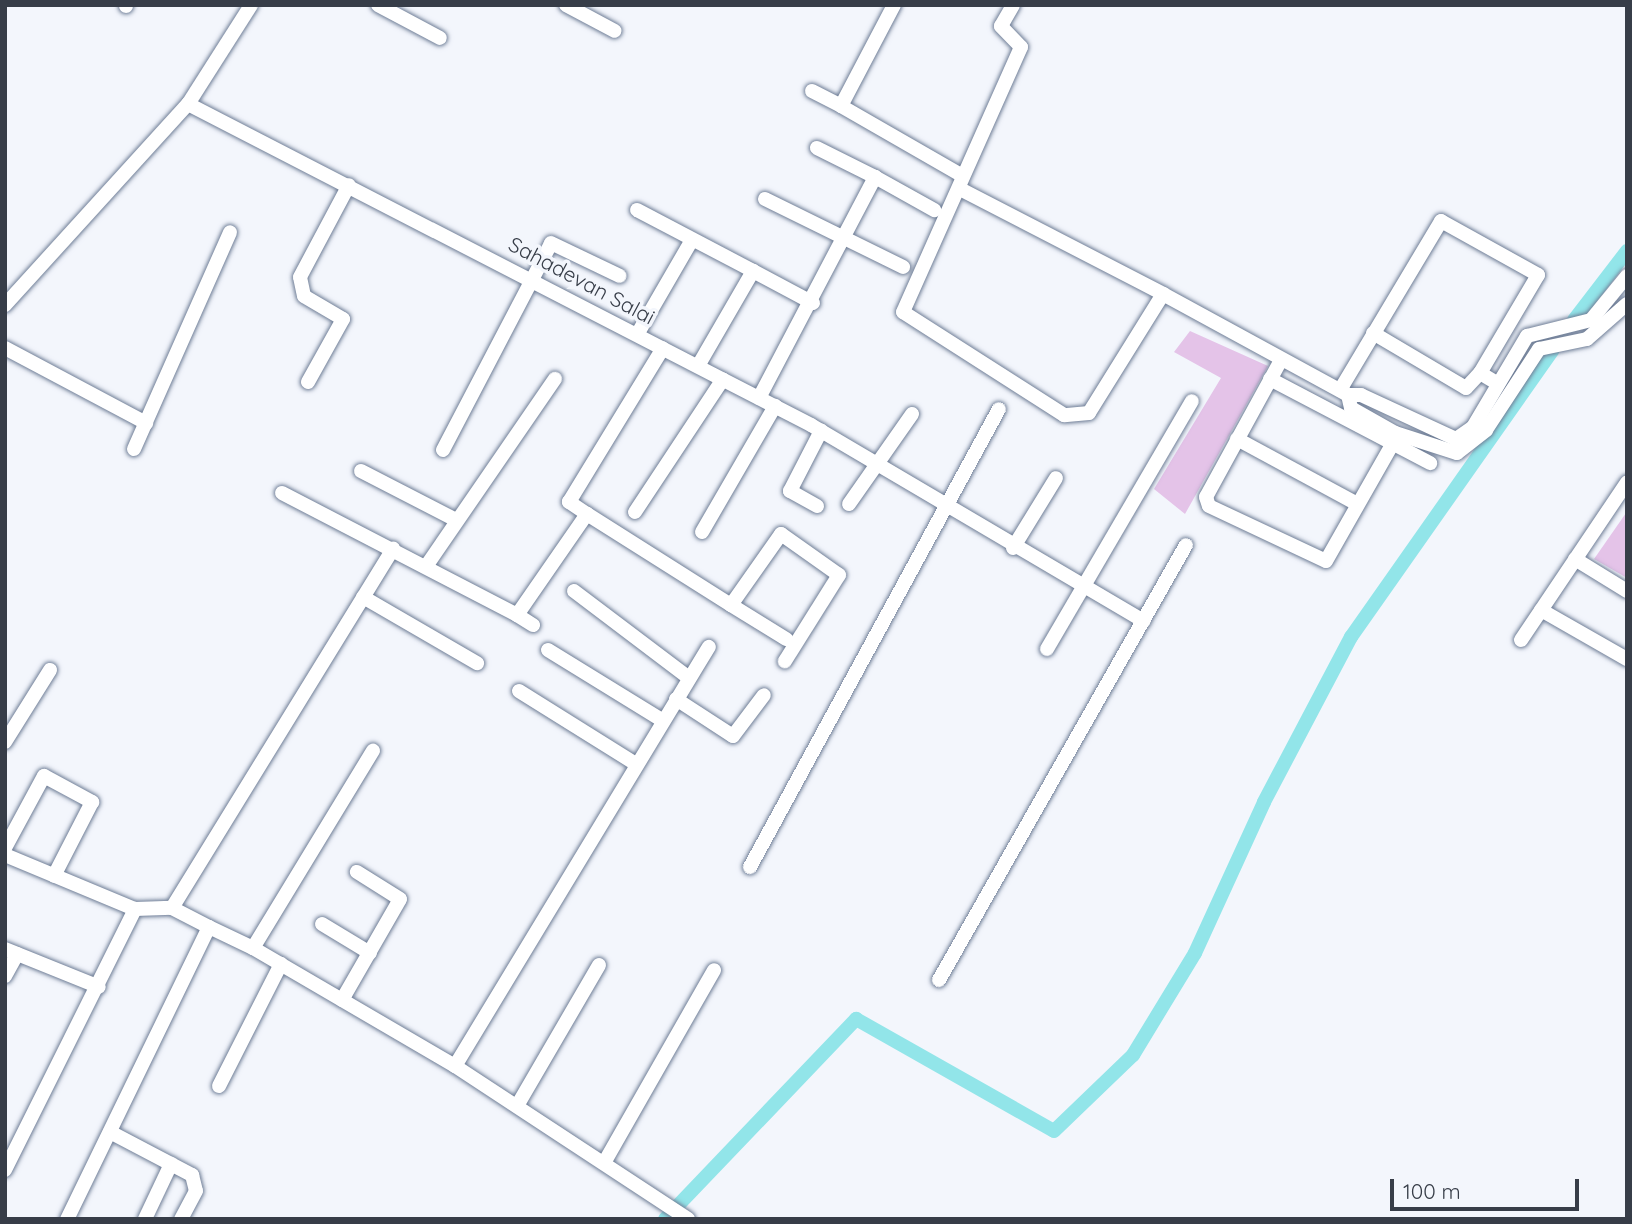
<!DOCTYPE html>
<html>
<head>
<meta charset="utf-8">
<style>
  body { margin:0 }
  #map { position:relative; width:1632px; height:1224px; overflow:hidden; background:#f3f6fc; font-family:Quicksand,sans-serif }
  div>[style] { position:absolute }
  .green>* { inset:0; background:#e4c3e8 }
  .canal>* { height:14px; margin:-7px; padding:0 7px; transform-origin:7px; border-radius:7px; background:#92e5e9 }
  .roads { filter:drop-shadow(0 0 2px #6e7d96) drop-shadow(0 0 2px #6e7d96) }
  .street>* { height:14px; margin:-7px; padding:0 7px; transform-origin:7px; border-radius:7px; background:#fff }
  span { translate:-50% -50%; white-space:nowrap; text-align:center; line-height:1.15; -webkit-text-stroke:7px #f3f6fc; paint-order:stroke }
  .street-label { font-size:21px; color:#373d48 }
  .frame { position:absolute; inset:0; border:7px solid #373d48; pointer-events:none }
  .scale { position:absolute; left:1390px; top:1179px; width:189px; height:32px; box-sizing:border-box; border:4px solid #373d48; border-top:0; padding-left:9px; font-size:21px; line-height:24px; white-space:nowrap; color:#373d48; -webkit-text-stroke:5px #f3f6fc; paint-order:stroke }
</style>
</head>
<body>
<div id="map">
  <div class="green">
    <div style="clip-path:polygon(1190px 331px,1268px 366px,1185px 514px,1154px 489px,1221px 378px,1174px 352px)"></div>
    <div style="clip-path:polygon(1626px 513px,1627px 513px,1627px 578px,1594px 559px)"></div>
  </div>
  <div class="canal">
    <div style="left:1574px;top:320px;width:87px;rotate:-52.5deg"></div>
    <div style="left:665px;top:1219px;width:277px;rotate:-46.3deg"></div>
    <div style="left:856px;top:1019px;width:227px;rotate:29.5deg"></div>
    <div style="left:1054px;top:1131px;width:110px;rotate:-43.9deg"></div>
    <div style="left:1133px;top:1055px;width:119px;rotate:-58.7deg"></div>
    <div style="left:1195px;top:953px;width:166px;rotate:-65.4deg"></div>
    <div style="left:1264px;top:802px;width:187px;rotate:-62.2deg"></div>
    <div style="left:1351px;top:637px;width:350px;rotate:-54.9deg"></div>
  </div>
  <div class="roads">
    <div class="street">
      <div style="left:378px;top:5px;width:70px;rotate:28deg"></div>
      <div style="left:566px;top:5px;width:55px;rotate:28deg"></div>
      <div style="left:894px;top:5px;width:114px;rotate:117.7deg"></div>
      <div style="left:841px;top:106px;width:138px;rotate:29.9deg"></div>
      <div style="left:126px;top:6px;width:1px;rotate:-90deg"></div>
      <div style="left:812px;top:91px;width:33px;rotate:27deg"></div>
      <div style="left:188px;top:104px;width:701px;rotate:27.26deg"></div>
      <div style="left:811px;top:425px;width:386px;rotate:30.5deg"></div>
      <div style="left:875px;top:177px;width:68px;rotate:29.2deg"></div>
      <div style="left:960px;top:189px;width:229px;rotate:27.3deg"></div>
      <div style="left:1163px;top:294px;width:140px;rotate:121.9deg"></div>
      <div style="left:1089px;top:413px;width:25px;rotate:175deg"></div>
      <div style="left:1064px;top:415px;width:191px;rotate:-147.4deg"></div>
      <div style="left:903px;top:312px;width:290px;rotate:-66deg"></div>
      <div style="left:1021px;top:47px;width:29px;rotate:-134deg"></div>
      <div style="left:1001px;top:26px;width:24px;rotate:-60deg"></div>
      <div style="left:765px;top:199px;width:154px;rotate:26.2deg"></div>
      <div style="left:637px;top:210px;width:131px;rotate:27.7deg"></div>
      <div style="left:1163px;top:294px;width:211px;rotate:28.6deg"></div>
      <div style="left:1348px;top:395px;width:13px"></div>
      <div style="left:1361px;top:395px;width:105px;rotate:24.9deg"></div>
      <div style="left:1456px;top:439px;width:21px;rotate:-35deg"></div>
      <div style="left:1473px;top:427px;width:106px;rotate:-59.3deg"></div>
      <div style="left:1527px;top:336px;width:66px;rotate:-14deg"></div>
      <div style="left:1591px;top:320px;width:57px;rotate:-50.7deg"></div>
      <div style="left:5px;top:305px;width:272px;rotate:-47.7deg"></div>
      <div style="left:188px;top:104px;width:117px;rotate:-57.5deg"></div>
      <div style="left:638px;top:333px;width:108px;rotate:-59.9deg"></div>
      <div style="left:1373px;top:333px;width:108px;rotate:30.6deg"></div>
      <div style="left:1466px;top:388px;width:21px;rotate:-47deg"></div>
      <div style="left:5px;top:348px;width:160px;rotate:28deg"></div>
      <div style="left:1281px;top:360px;width:156px;rotate:118.7deg"></div>
      <div style="left:1206px;top:497px;width:9px;rotate:72deg"></div>
      <div style="left:1209px;top:506px;width:129px;rotate:25.2deg"></div>
      <div style="left:1326px;top:561px;width:136px;rotate:-60.4deg"></div>
      <div style="left:698px;top:366px;width:110px;rotate:-59.9deg"></div>
      <div style="left:753px;top:271px;width:68px;rotate:28.1deg"></div>
      <div style="left:1270px;top:379px;width:181px;rotate:27.7deg"></div>
      <div style="left:308px;top:382px;width:72px;rotate:-60.9deg"></div>
      <div style="left:343px;top:319px;width:45px;rotate:-149.5deg"></div>
      <div style="left:304px;top:296px;width:19px;rotate:-102deg"></div>
      <div style="left:300px;top:277px;width:104px;rotate:-62deg"></div>
      <div style="left:1340px;top:390px;width:197px;rotate:-59.1deg"></div>
      <div style="left:1441px;top:221px;width:111px;rotate:29.1deg"></div>
      <div style="left:1538px;top:275px;width:114px;rotate:120.6deg"></div>
      <div style="left:1480px;top:373px;width:21px;rotate:31deg"></div>
      <div style="left:1348px;top:395px;width:13px;rotate:77deg"></div>
      <div style="left:1351px;top:408px;width:51px;rotate:29.6deg"></div>
      <div style="left:1395px;top:433px;width:65px;rotate:17.9deg"></div>
      <div style="left:1457px;top:453px;width:37px;rotate:-38deg"></div>
      <div style="left:1486px;top:430px;width:97px;rotate:-56.8deg"></div>
      <div style="left:1539px;top:349px;width:49px;rotate:-11.8deg"></div>
      <div style="left:1587px;top:339px;width:53px;rotate:-41.2deg"></div>
      <div style="left:759px;top:398px;width:250px;rotate:-62.3deg"></div>
      <div style="left:875px;top:177px;width:65px;rotate:-153.4deg"></div>
      <div style="left:1237px;top:439px;width:136px;rotate:28.4deg"></div>
      <div style="left:134px;top:449px;width:237px;rotate:-66.1deg"></div>
      <div style="left:443px;top:450px;width:233px;rotate:-62.4deg"></div>
      <div style="left:551px;top:243px;width:76px;rotate:25.6deg"></div>
      <div style="left:361px;top:471px;width:107px;rotate:27.3deg"></div>
      <div style="left:282px;top:493px;width:265px;rotate:27.4deg"></div>
      <div style="left:517px;top:615px;width:123px;rotate:-55.3deg"></div>
      <div style="left:587px;top:514px;width:170px;rotate:32.3deg"></div>
      <div style="left:731px;top:605px;width:87px;rotate:-54.8deg"></div>
      <div style="left:781px;top:534px;width:71px;rotate:35.3deg"></div>
      <div style="left:839px;top:575px;width:102px;rotate:122.1deg"></div>
      <div style="left:849px;top:504px;width:110px;rotate:-55deg"></div>
      <div style="left:817px;top:506px;width:31px;rotate:-151deg"></div>
      <div style="left:790px;top:491px;width:68px;rotate:-62.7deg"></div>
      <div style="left:635px;top:512px;width:159px;rotate:-56.5deg"></div>
      <div style="left:587px;top:514px;width:22px;rotate:-146deg"></div>
      <div style="left:569px;top:502px;width:180px;rotate:-58.6deg"></div>
      <div style="left:702px;top:532px;width:146px;rotate:-59.9deg"></div>
      <div style="left:1013px;top:548px;width:82px;rotate:-58.4deg"></div>
      <div style="left:1575px;top:559px;width:61px;rotate:31.6deg"></div>
      <div style="left:427px;top:565px;width:226px;rotate:-55.5deg"></div>
      <div style="left:574px;top:591px;width:144px;rotate:37.1deg"></div>
      <div style="left:363px;top:597px;width:132px;rotate:30.1deg"></div>
      <div style="left:731px;top:605px;width:65px;rotate:31.7deg"></div>
      <div style="left:1541px;top:610px;width:99px;rotate:29.7deg"></div>
      <div style="left:517px;top:615px;width:19px;rotate:32deg"></div>
      <div style="left:1521px;top:640px;width:190px;rotate:-56.1deg"></div>
      <div style="left:1047px;top:649px;width:287px;rotate:-59.7deg"></div>
      <div style="left:548px;top:650px;width:134px;rotate:31.6deg"></div>
      <div style="left:519px;top:691px;width:138px;rotate:32deg"></div>
      <div style="left:676px;top:699px;width:68px;rotate:33deg"></div>
      <div style="left:733px;top:736px;width:51px;rotate:-52.9deg"></div>
      <div style="left:5px;top:742px;width:85px;rotate:-58deg"></div>
      <div style="left:5px;top:848px;width:82px;rotate:-61.6deg"></div>
      <div style="left:44px;top:776px;width:55px;rotate:28.4deg"></div>
      <div style="left:92px;top:802px;width:83px;rotate:117.2deg"></div>
      <div style="left:5px;top:855px;width:141px;rotate:22.6deg"></div>
      <div style="left:135px;top:909px;width:37px;rotate:-2deg"></div>
      <div style="left:172px;top:908px;width:42px;rotate:27.2deg"></div>
      <div style="left:209px;top:927px;width:325px;rotate:115.9deg"></div>
      <div style="left:750px;top:867px;width:521px;rotate:-61.47deg"></div>
      <div style="left:172px;top:908px;width:422px;rotate:-58.4deg"></div>
      <div style="left:322px;top:924px;width:56px;rotate:31.1deg"></div>
      <div style="left:209px;top:927px;width:49px;rotate:25.5deg"></div>
      <div style="left:253px;top:948px;width:231px;rotate:-58.7deg"></div>
      <div style="left:253px;top:948px;width:234px;rotate:30.3deg"></div>
      <div style="left:455px;top:1066px;width:279px;rotate:33.3deg"></div>
      <div style="left:5px;top:949px;width:101px;rotate:22deg"></div>
      <div style="left:5px;top:976px;width:25px;rotate:-61deg"></div>
      <div style="left:939px;top:980px;width:500px;rotate:-60.41deg"></div>
      <div style="left:342px;top:1000px;width:116px;rotate:-60.1deg"></div>
      <div style="left:400px;top:899px;width:51px;rotate:-147.9deg"></div>
      <div style="left:455px;top:1066px;width:490px;rotate:-58.8deg"></div>
      <div style="left:219px;top:1086px;width:137px;rotate:-63.1deg"></div>
      <div style="left:517px;top:1106px;width:163px;rotate:-59.8deg"></div>
      <div style="left:110px;top:1132px;width:93px;rotate:27.7deg"></div>
      <div style="left:192px;top:1175px;width:16px;rotate:76deg"></div>
      <div style="left:196px;top:1191px;width:32px;rotate:118deg"></div>
      <div style="left:604px;top:1163px;width:222px;rotate:-60.3deg"></div>
      <div style="left:5px;top:1170px;width:292px;rotate:-63.5deg"></div>
      <div style="left:145px;top:1219px;width:61px;rotate:-64.7deg"></div>
    </div>
  </div>
  <div class="street-label">
    <span style="left:582px;top:280px;rotate:28deg">Sahadevan Salai</span>
  </div>
  <div class="frame"></div>
  <div class="scale">100 m</div>
</div>
</body>
</html>
